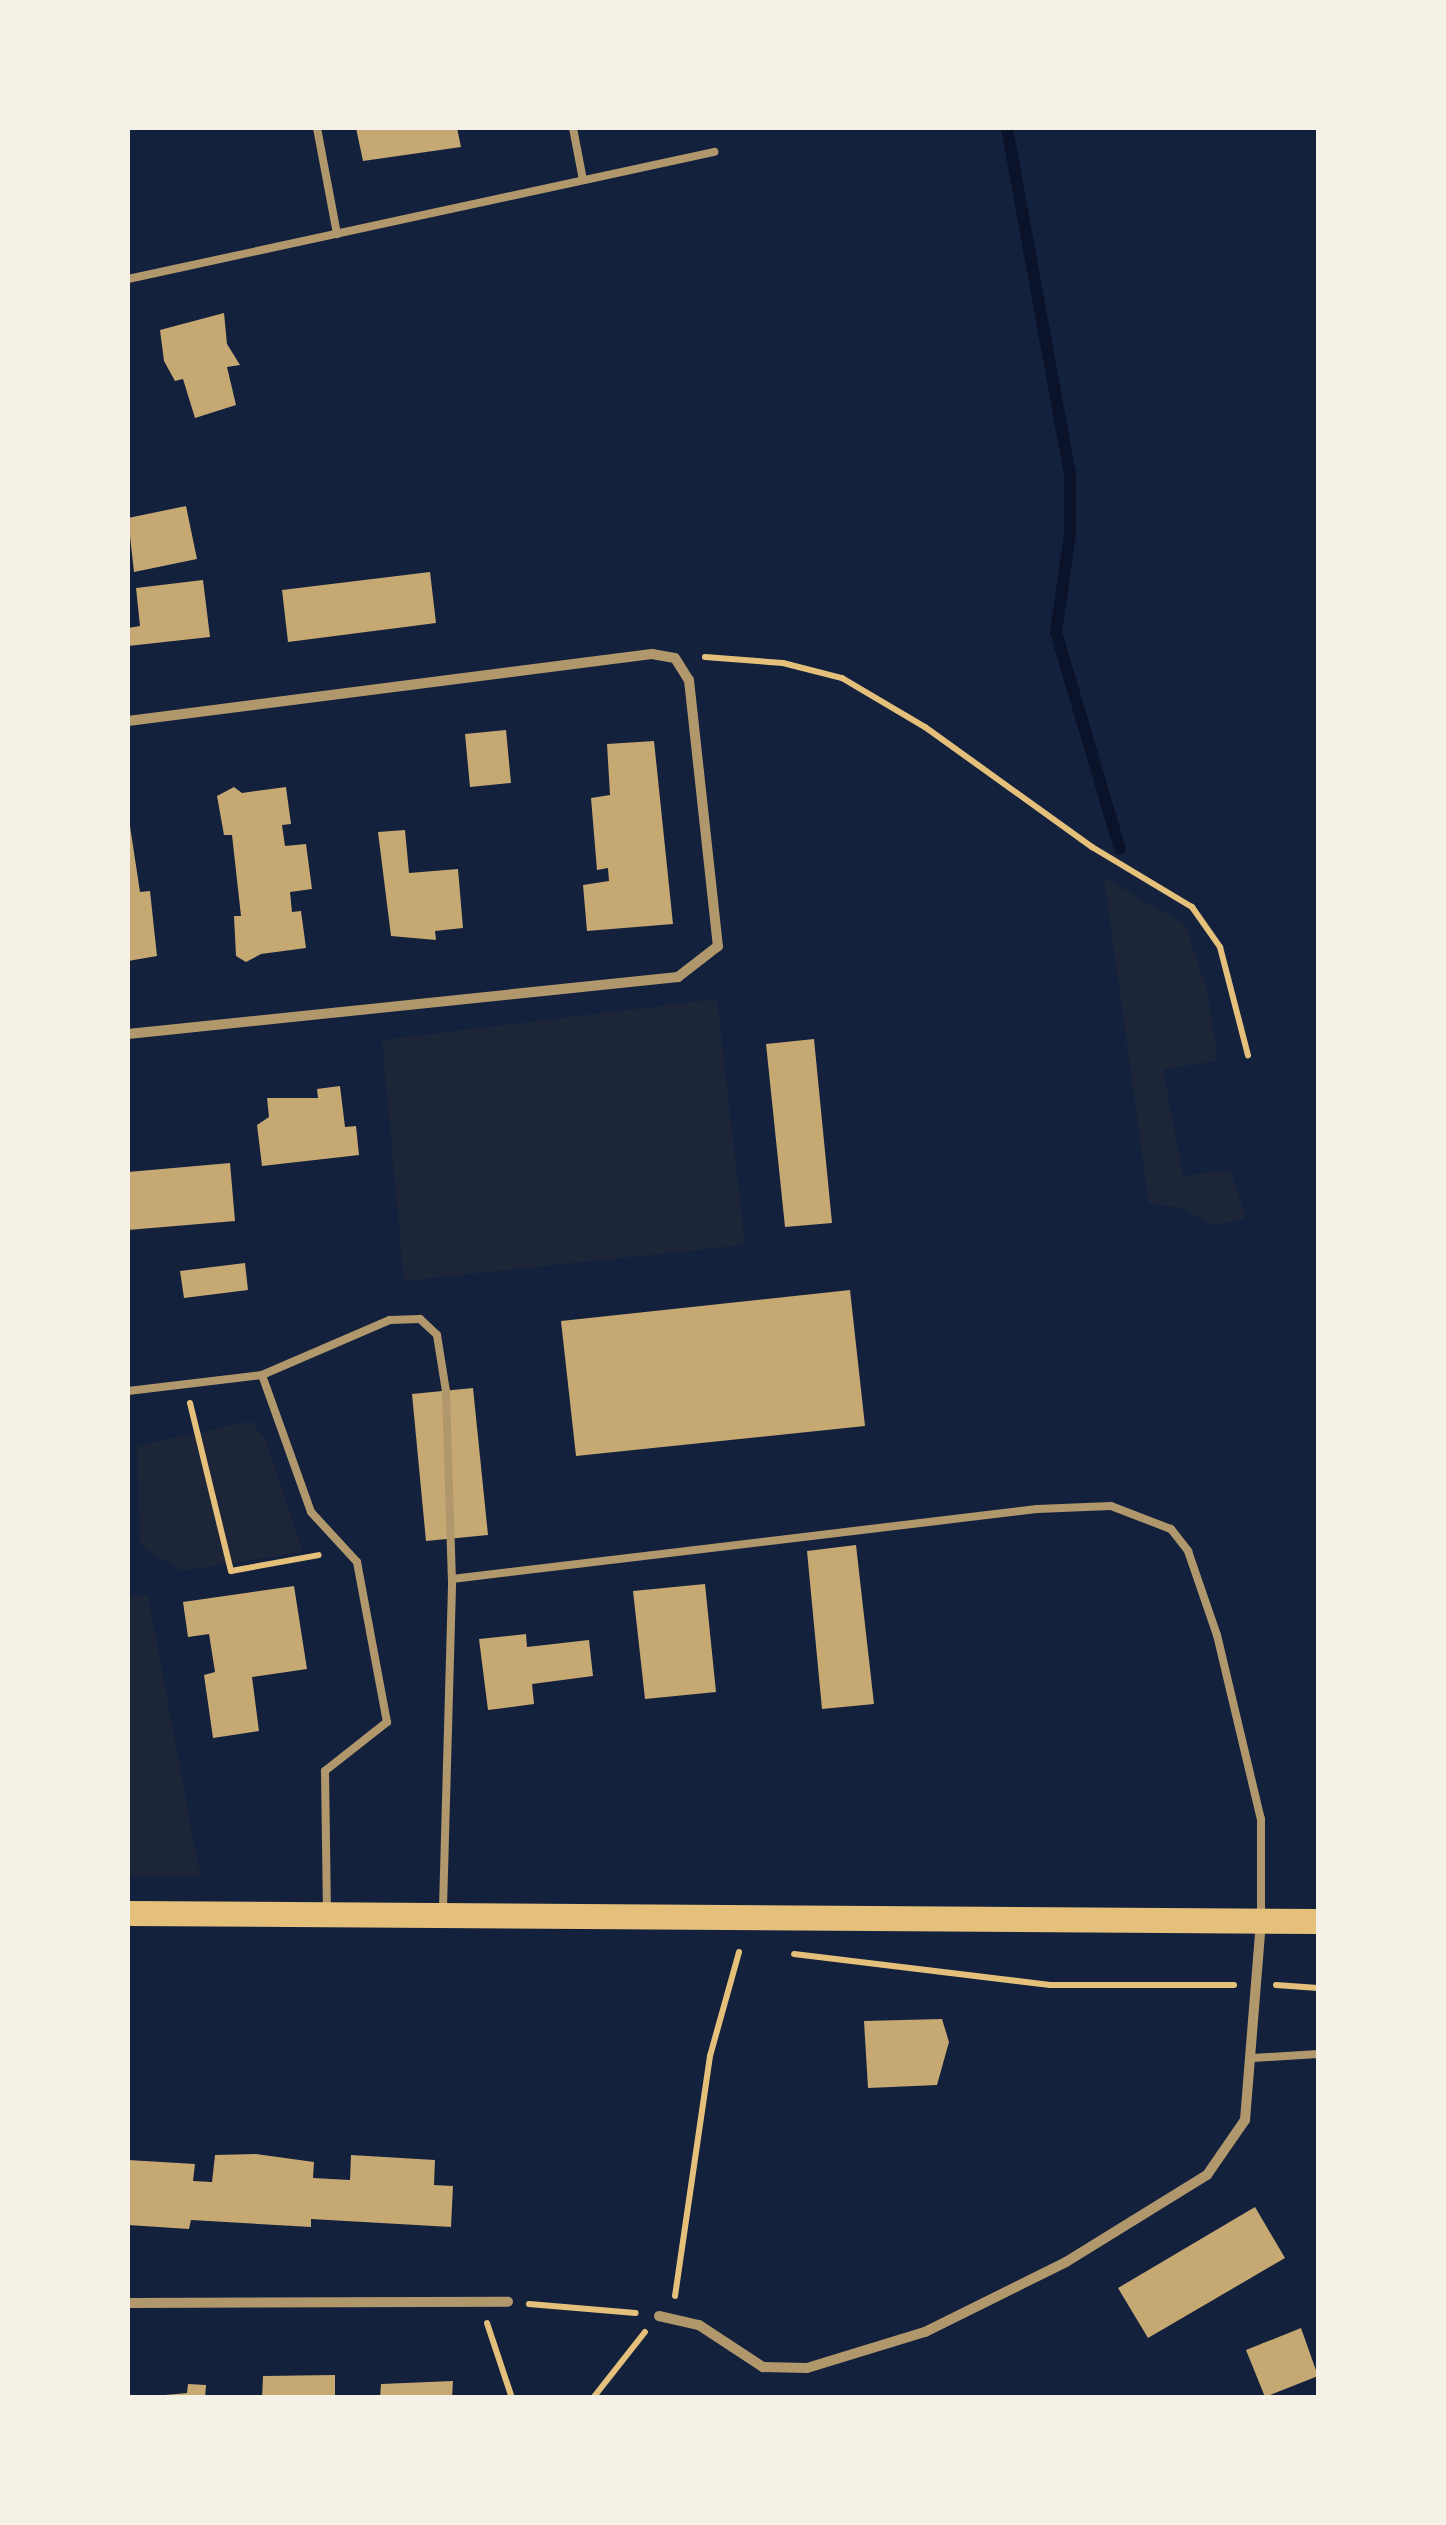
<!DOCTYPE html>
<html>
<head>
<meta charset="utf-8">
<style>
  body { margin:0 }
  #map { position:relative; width:1446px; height:2525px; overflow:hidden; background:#14213d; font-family:"Alegreya Sans",sans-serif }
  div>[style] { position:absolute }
  .green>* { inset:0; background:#1d2539 }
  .stream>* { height:12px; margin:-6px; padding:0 6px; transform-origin:6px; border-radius:6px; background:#0b132b }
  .building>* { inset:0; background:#c6a872 }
  .path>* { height:6px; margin:-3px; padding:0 3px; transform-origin:3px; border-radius:3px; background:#e5c07b }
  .service>* { height:8px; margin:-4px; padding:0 4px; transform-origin:4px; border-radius:4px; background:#b1986c }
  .minor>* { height:10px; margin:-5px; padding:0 5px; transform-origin:5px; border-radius:5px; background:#b1986c }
  .primary>* { height:25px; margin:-12.5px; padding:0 12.5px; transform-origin:12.5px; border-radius:12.5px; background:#e5c07b }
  span { translate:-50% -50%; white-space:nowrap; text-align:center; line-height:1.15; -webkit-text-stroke:8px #f6f1e7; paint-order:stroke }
  .frame { position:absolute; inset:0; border:130px solid #f6f1e7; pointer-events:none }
</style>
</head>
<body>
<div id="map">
  <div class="green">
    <div style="clip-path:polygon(1104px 877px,1185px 925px,1207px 990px,1218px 1061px,1163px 1069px,1183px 1176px,1230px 1170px,1246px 1218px,1214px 1226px,1183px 1208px,1149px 1204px)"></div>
    <div style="clip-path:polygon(717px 999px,745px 1245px,404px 1281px,382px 1040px)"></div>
    <div style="clip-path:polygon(251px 1421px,266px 1441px,303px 1552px,181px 1571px,140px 1545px,137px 1446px)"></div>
    <div style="clip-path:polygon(148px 1595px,193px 1838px,201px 1877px,128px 1876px,128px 1597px)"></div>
  </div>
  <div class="stream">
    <div style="left:1007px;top:128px;width:351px;rotate:79.7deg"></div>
    <div style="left:1070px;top:473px;width:61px;rotate:90deg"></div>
    <div style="left:1070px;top:534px;width:99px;rotate:98.1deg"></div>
    <div style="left:1056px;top:632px;width:226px;rotate:73.6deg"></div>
  </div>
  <div class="building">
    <div style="clip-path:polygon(356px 128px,457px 128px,461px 147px,363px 161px)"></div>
    <div style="clip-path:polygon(224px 313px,227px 344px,240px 365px,227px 367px,236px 405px,195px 418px,183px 379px,175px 381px,164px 361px,160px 330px)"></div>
    <div style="clip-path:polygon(186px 506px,197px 559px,134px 572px,128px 518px)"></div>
    <div style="clip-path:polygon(430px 572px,436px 623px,288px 642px,282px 590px)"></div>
    <div style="clip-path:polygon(203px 580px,210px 637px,128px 646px,128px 628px,140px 626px,136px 588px)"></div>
    <div style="clip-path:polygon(506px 730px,511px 783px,470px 787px,465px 734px)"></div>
    <div style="clip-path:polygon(654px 741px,673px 924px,587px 931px,583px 885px,609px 881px,608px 868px,597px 870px,591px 798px,610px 795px,607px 744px)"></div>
    <div style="clip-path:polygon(234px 787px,242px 793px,286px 787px,291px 824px,282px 825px,285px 846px,306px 844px,312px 889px,290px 892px,292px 912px,301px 911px,306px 948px,261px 954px,246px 962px,236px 956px,234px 916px,241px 916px,232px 835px,224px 835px,217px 796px)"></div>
    <div style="clip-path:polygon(128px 813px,140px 892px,150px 891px,157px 956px,128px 961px)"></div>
    <div style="clip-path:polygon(405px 830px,409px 873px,458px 869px,463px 928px,435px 931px,436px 940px,391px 936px,378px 832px)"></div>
    <div style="clip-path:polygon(814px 1039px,832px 1223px,785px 1227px,766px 1044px)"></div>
    <div style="clip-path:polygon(340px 1086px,345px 1127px,356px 1126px,359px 1155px,262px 1166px,257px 1125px,269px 1117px,267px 1098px,318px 1098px,317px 1089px)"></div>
    <div style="clip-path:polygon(230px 1163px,235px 1221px,128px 1230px,128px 1172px)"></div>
    <div style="clip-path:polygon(245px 1263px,248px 1290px,184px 1298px,180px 1271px)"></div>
    <div style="clip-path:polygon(850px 1290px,865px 1426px,576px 1456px,561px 1321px)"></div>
    <div style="clip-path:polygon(473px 1388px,488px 1535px,426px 1541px,412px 1394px)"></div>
    <div style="clip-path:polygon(856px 1545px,874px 1704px,822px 1709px,807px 1551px)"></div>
    <div style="clip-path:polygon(705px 1584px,716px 1692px,645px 1699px,633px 1591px)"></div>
    <div style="clip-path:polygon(294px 1586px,307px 1669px,252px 1677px,259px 1731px,213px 1738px,204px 1675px,215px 1672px,209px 1634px,188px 1637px,183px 1602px)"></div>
    <div style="clip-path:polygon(526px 1634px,527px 1647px,589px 1640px,593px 1676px,532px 1684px,534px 1704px,488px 1710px,479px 1639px)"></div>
    <div style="clip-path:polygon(942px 2019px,949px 2042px,937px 2085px,868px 2088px,864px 2021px)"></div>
    <div style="clip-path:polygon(256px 2154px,314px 2162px,313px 2178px,350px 2180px,351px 2155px,435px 2160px,434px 2185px,453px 2186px,451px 2227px,311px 2219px,311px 2227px,191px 2220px,189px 2229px,128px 2225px,128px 2160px,195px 2164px,193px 2181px,212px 2182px,215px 2155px)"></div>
    <div style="clip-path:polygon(1255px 2207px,1285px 2258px,1148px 2338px,1118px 2288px)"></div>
    <div style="clip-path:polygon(1301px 2328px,1318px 2376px,1265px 2397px,1246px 2350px)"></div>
    <div style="clip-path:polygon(335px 2375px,335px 2398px,262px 2398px,263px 2376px)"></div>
    <div style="clip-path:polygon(453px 2381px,452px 2398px,380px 2398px,381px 2384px)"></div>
    <div style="clip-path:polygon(188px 2384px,206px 2385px,205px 2398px,132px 2398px,187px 2393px)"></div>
  </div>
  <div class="path">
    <div style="left:705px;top:657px;width:78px;rotate:4.4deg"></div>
    <div style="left:783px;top:663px;width:61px;rotate:14.3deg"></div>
    <div style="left:842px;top:678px;width:96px;rotate:30.6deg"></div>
    <div style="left:925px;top:727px;width:206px;rotate:35.7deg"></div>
    <div style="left:1092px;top:847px;width:117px;rotate:31deg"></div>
    <div style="left:1192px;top:907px;width:49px;rotate:55deg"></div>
    <div style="left:1220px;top:947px;width:112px;rotate:75.5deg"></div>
    <div style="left:190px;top:1403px;width:173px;rotate:76.3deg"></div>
    <div style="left:231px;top:1571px;width:89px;rotate:-10.3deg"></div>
    <div style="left:794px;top:1954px;width:258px;rotate:6.9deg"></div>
    <div style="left:1050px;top:1985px;width:184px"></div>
    <div style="left:1276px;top:1985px;width:42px;rotate:4.1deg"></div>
    <div style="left:675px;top:2296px;width:243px;rotate:-81.7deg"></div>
    <div style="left:710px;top:2056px;width:108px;rotate:-74.4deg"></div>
    <div style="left:529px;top:2304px;width:107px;rotate:4.8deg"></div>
    <div style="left:487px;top:2323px;width:79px;rotate:71.6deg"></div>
    <div style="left:593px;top:2398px;width:84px;rotate:-51.8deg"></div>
  </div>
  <div class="service">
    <div style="left:317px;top:128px;width:108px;rotate:79.3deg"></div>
    <div style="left:573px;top:128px;width:53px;rotate:79.1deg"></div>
    <div style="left:128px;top:279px;width:600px;rotate:-12.23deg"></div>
    <div style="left:262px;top:1375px;width:139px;rotate:-23.3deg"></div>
    <div style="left:390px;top:1320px;width:30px;rotate:-2deg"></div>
    <div style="left:420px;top:1319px;width:23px;rotate:43deg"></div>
    <div style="left:437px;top:1335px;width:57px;rotate:80.9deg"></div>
    <div style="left:446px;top:1391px;width:188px;rotate:88.2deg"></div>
    <div style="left:128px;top:1391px;width:135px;rotate:-6.8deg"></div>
    <div style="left:262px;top:1375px;width:145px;rotate:70.3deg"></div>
    <div style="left:311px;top:1512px;width:68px;rotate:47.4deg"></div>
    <div style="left:357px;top:1562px;width:163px;rotate:79.4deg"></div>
    <div style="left:387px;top:1722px;width:79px;rotate:141.7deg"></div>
    <div style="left:325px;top:1771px;width:140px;rotate:89.2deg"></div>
    <div style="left:443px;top:1908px;width:329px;rotate:-88.4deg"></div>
    <div style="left:452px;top:1579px;width:589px;rotate:-6.82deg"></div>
    <div style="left:1037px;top:1509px;width:74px;rotate:-2.3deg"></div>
    <div style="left:1111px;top:1506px;width:64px;rotate:21deg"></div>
    <div style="left:1171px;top:1529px;width:28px;rotate:52deg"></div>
    <div style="left:1188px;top:1551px;width:89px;rotate:71deg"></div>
    <div style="left:1217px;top:1635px;width:189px;rotate:76.6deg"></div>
    <div style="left:1261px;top:1819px;width:98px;rotate:90deg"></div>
    <div style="left:1253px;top:2058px;width:65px;rotate:-3.5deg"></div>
  </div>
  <div class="minor">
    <div style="left:128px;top:721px;width:528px;rotate:-7.29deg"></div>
    <div style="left:652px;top:654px;width:23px;rotate:10deg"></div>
    <div style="left:675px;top:658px;width:26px;rotate:58deg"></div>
    <div style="left:689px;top:680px;width:268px;rotate:83.8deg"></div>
    <div style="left:718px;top:946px;width:51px;rotate:142.2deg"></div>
    <div style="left:678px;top:977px;width:553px;rotate:174.08deg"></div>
    <div style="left:128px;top:2303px;width:380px;rotate:-0.2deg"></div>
    <div style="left:659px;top:2316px;width:41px;rotate:12.7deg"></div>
    <div style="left:699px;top:2325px;width:77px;rotate:33.3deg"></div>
    <div style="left:763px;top:2367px;width:44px;rotate:1.3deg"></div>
    <div style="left:807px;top:2368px;width:123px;rotate:-17deg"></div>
    <div style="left:925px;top:2332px;width:157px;rotate:-26.4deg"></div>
    <div style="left:1066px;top:2262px;width:166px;rotate:-31.7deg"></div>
    <div style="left:1207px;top:2175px;width:67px;rotate:-55.4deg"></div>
    <div style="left:1245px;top:2120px;width:198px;rotate:-85.4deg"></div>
  </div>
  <div class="primary">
    <div style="left:128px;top:1913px;width:1190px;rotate:0.39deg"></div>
  </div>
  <div class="frame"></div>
</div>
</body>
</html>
